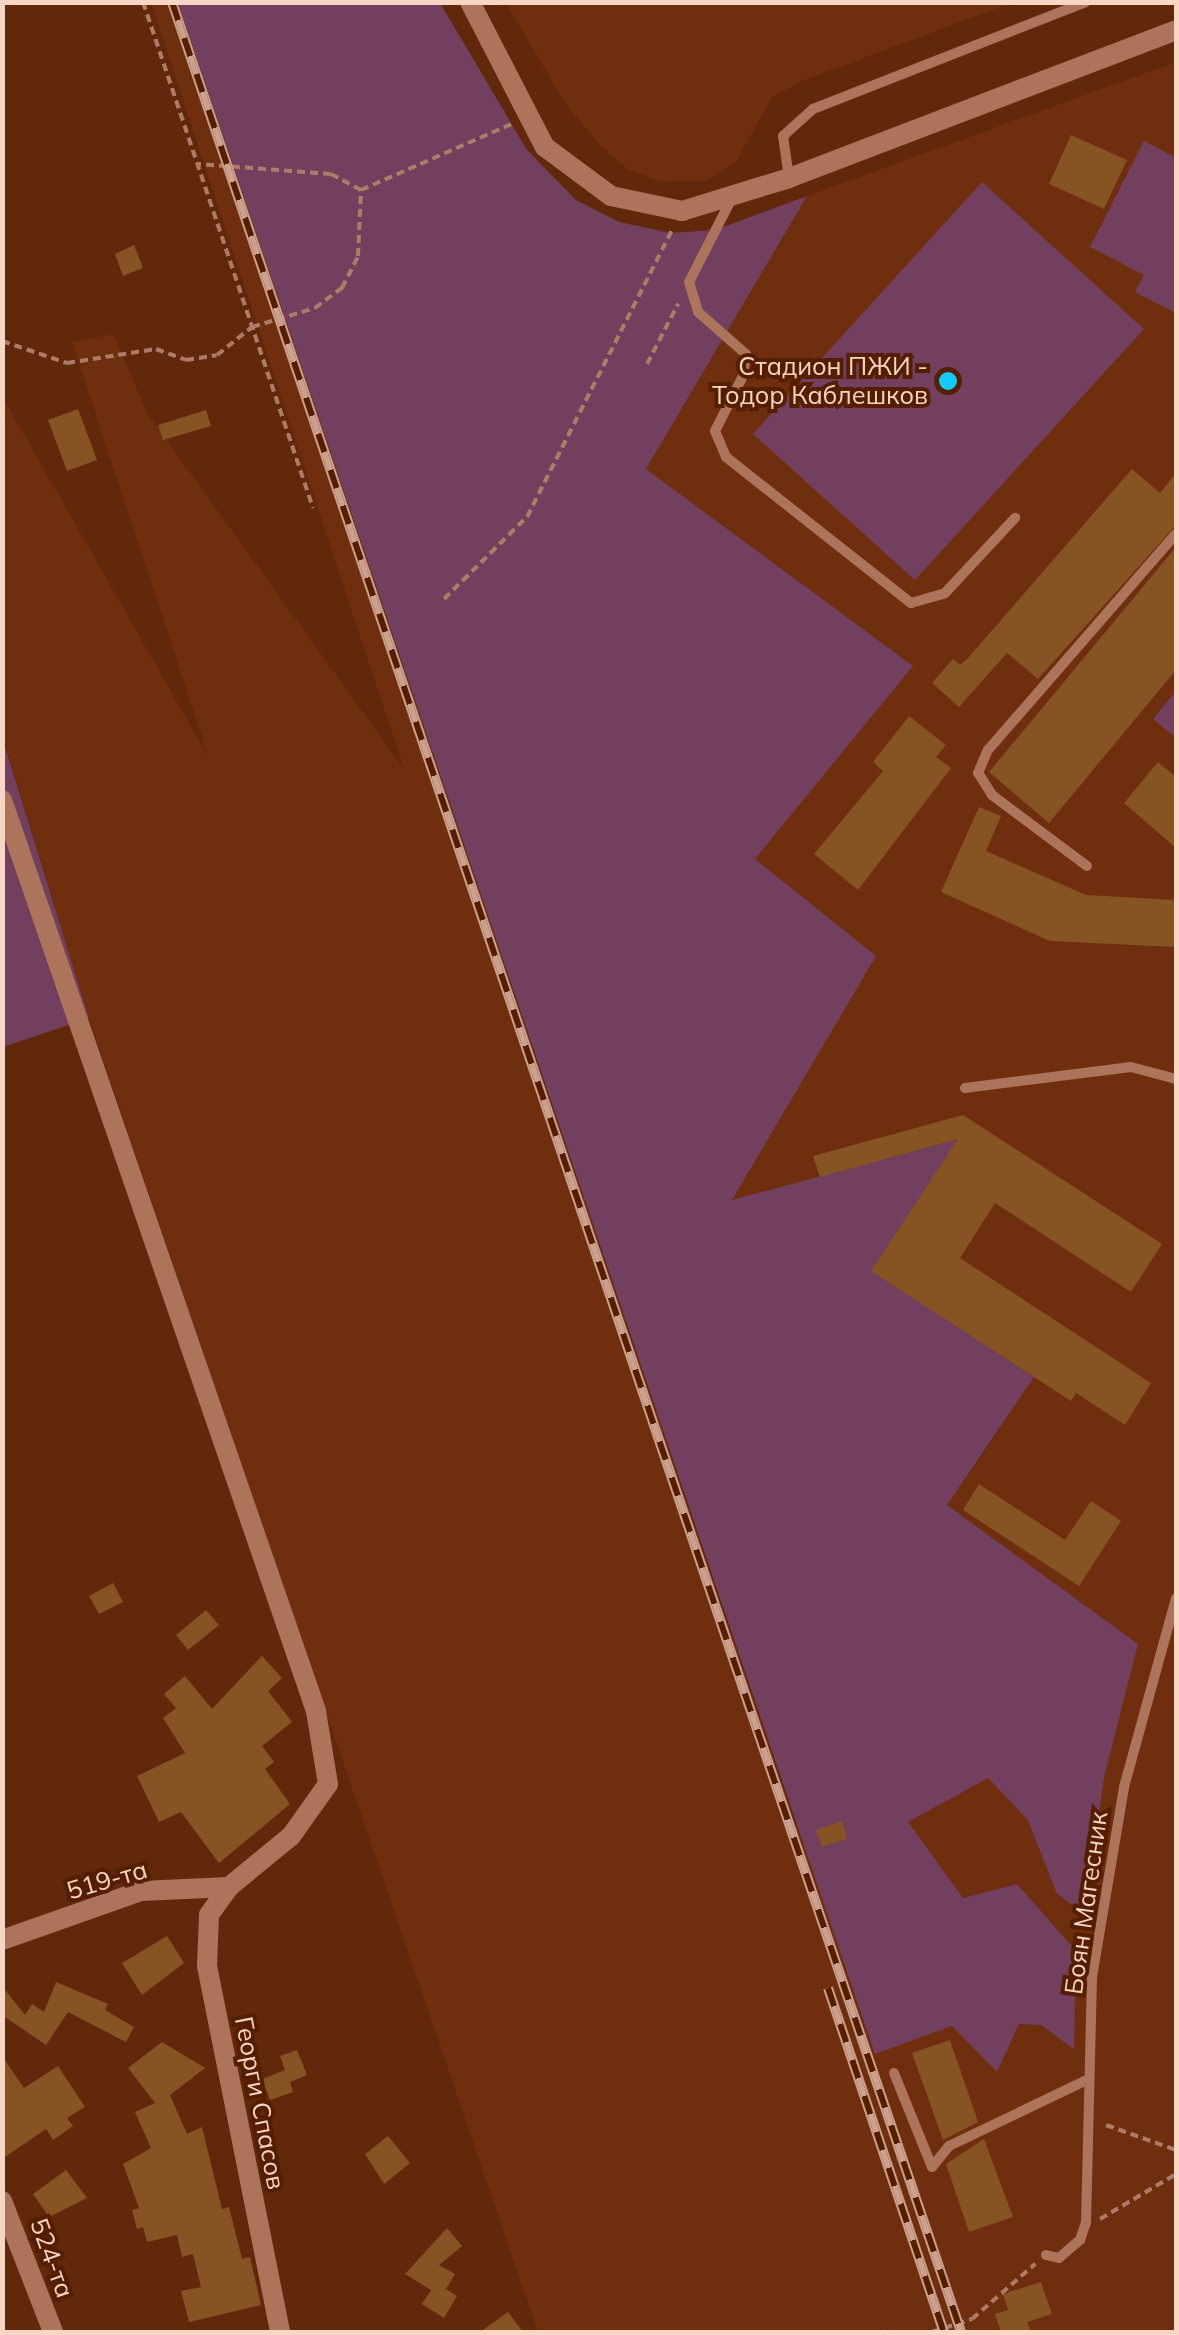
<!DOCTYPE html>
<html>
<head>
<meta charset="utf-8">
<style>
  body { margin:0 }
  #map { position:relative; width:1179px; height:2335px; overflow:hidden; background:#62280c; font-family:Mulish,sans-serif }
  div>[style] { position:absolute }
  .built>* { inset:0; background:#6f2e0e }
  .green>* { inset:0; background:#72405e }
  .building>* { inset:0; background:#855422 }
  .path>* { height:4px; margin-top:-2px; transform-origin:0; background:repeating-linear-gradient(90deg,#ac7c67 0 8px,transparent 0 13px) }
  .service>* { height:10px; margin:-5px; padding:0 5px; transform-origin:5px; border-radius:5px; background:#ad745c }
  .minor>* { height:20px; margin:-10px; padding:0 10px; transform-origin:10px; border-radius:10px; background:#ad745c }
  .rail>* { height:10px; margin-top:-5px; transform-origin:0; background:repeating-linear-gradient(90deg,#561e00 0 19px,#cba08d 0 38px); box-sizing:border-box; border-block:2px solid #cba08d }
  .dots>* { width:28px; height:28px; translate:-50% -50%; box-sizing:border-box; border:5px solid #561e00; border-radius:50% }
  span { translate:-50% -50%; white-space:nowrap; text-align:center; line-height:1.15; -webkit-text-stroke:8px #561e00; paint-order:stroke }
  .poi-label { font-size:25px; color:#f9d5c6 }
  .right { translate:-100% -50%; text-align:right }
  .street-label { font-size:25px; color:#f9d5c6 }
  .frame { position:absolute; inset:0; border:5px solid #f9d5c6; pointer-events:none }
</style>
</head>
<body>
<div id="map">
  <div class="built">
    <div style="clip-path:polygon(151px 3px,178px 3px,796px 1825px,1138px 1644px,947px 1505px,1000px 1428px,871px 1271px,957px 1139px,731px 1201px,875px 956px,755px 859px,913px 666px,646px 469px,807px 196px,1176px 62px,1176px 2332px,883px 2332px,880px 2327px,880px 2332px,538px 2332px,89px 1018px,3px 737px,2px 396px,209px 758px,72px 342px,113px 334px,147px 413px,404px 769px)"></div>
    <div style="clip-path:polygon(506px 3px,1011px 3px,802px 81px,772px 97px,736px 162px,705px 181px,662px 182px,628px 170px,598px 143px,563px 100px)"></div>
  </div>
  <div class="green">
    <div style="clip-path:polygon(178px 3px,440px 3px,527px 150px,576px 200px,619px 222px,671px 233px,715px 230px,807px 196px,646px 469px,913px 666px,755px 859px,876px 956px,732px 1200px,958px 1139px,872px 1271px,1034px 1377px,947px 1505px,1138px 1644px,1104px 1777px,1085px 1914px,1057px 1894px,1028px 1820px,988px 1778px,908px 1822px,963px 1898px,1017px 1884px,1076px 1951px,1074px 2049px,1041px 2025px,1019px 2024px,997px 2072px,952px 2026px,875px 2054px)"></div>
    <div style="clip-path:polygon(1144px 141px,1176px 158px,1176px 313px,1135px 292px,1144px 275px,1090px 247px)"></div>
    <div style="clip-path:polygon(982px 182px,1144px 329px,915px 580px,753px 434px)"></div>
    <div style="clip-path:polygon(1176px 691px,1176px 738px,1153px 719px)"></div>
    <div style="clip-path:polygon(2px 737px,89px 1018px,3px 1047px,2px 1047px)"></div>
  </div>
  <div class="building">
    <div style="clip-path:polygon(1071px 135px,1127px 160px,1104px 209px,1049px 184px)"></div>
    <div style="clip-path:polygon(134px 245px,143px 268px,123px 276px,115px 254px)"></div>
    <div style="clip-path:polygon(78px 409px,97px 460px,67px 471px,48px 420px)"></div>
    <div style="clip-path:polygon(206px 410px,211px 426px,163px 440px,158px 425px)"></div>
    <div style="clip-path:polygon(1132px 469px,1160px 493px,1176px 473px,1176px 525px,1038px 679px,1007px 653px,959px 707px,932px 683px,953px 659px,960px 665px,968px 658px)"></div>
    <div style="clip-path:polygon(1176px 547px,1176px 670px,1049px 823px,989px 772px)"></div>
    <div style="clip-path:polygon(909px 716px,946px 745px,936px 757px,951px 768px,858px 890px,814px 854px,883px 771px,873px 762px)"></div>
    <div style="clip-path:polygon(1158px 762px,1176px 777px,1176px 848px,1124px 803px)"></div>
    <div style="clip-path:polygon(979px 807px,1001px 816px,986px 851px,1086px 895px,1176px 900px,1176px 947px,1050px 941px,941px 892px)"></div>
    <div style="clip-path:polygon(963px 1115px,1162px 1244px,1131px 1292px,995px 1203px,960px 1258px,1151px 1383px,1125px 1425px,1076px 1393px,1071px 1401px,871px 1271px,958px 1139px,820px 1177px,813px 1156px)"></div>
    <div style="clip-path:polygon(979px 1484px,1065px 1540px,1091px 1501px,1121px 1521px,1079px 1586px,963px 1510px)"></div>
    <div style="clip-path:polygon(113px 1583px,123px 1602px,99px 1614px,89px 1596px)"></div>
    <div style="clip-path:polygon(206px 1610px,219px 1625px,188px 1650px,176px 1635px)"></div>
    <div style="clip-path:polygon(262px 1656px,282px 1678px,268px 1691px,292px 1722px,262px 1746px,274px 1762px,265px 1769px,290px 1804px,219px 1863px,181px 1812px,159px 1822px,137px 1776px,185px 1753px,163px 1718px,176px 1708px,164px 1694px,185px 1676px,212px 1709px)"></div>
    <div style="clip-path:polygon(842px 1821px,847px 1839px,822px 1847px,816px 1830px)"></div>
    <div style="clip-path:polygon(167px 1936px,184px 1963px,142px 1995px,122px 1963px)"></div>
    <div style="clip-path:polygon(56px 1982px,108px 2004px,105px 2010px,134px 2027px,126px 2042px,68px 2012px,46px 2045px,2px 2015px,2px 1986px,25px 2015px,32px 2004px,44px 2012px)"></div>
    <div style="clip-path:polygon(950px 2040px,978px 2122px,943px 2140px,912px 2053px)"></div>
    <div style="clip-path:polygon(162px 2042px,205px 2068px,170px 2095px,187px 2134px,202px 2127px,222px 2209px,229px 2207px,242px 2259px,250px 2257px,261px 2305px,189px 2322px,181px 2291px,201px 2287px,193px 2254px,182px 2257px,177px 2235px,147px 2242px,143px 2227px,137px 2229px,132px 2210px,139px 2208px,123px 2164px,151px 2148px,135px 2112px,155px 2103px,128px 2068px)"></div>
    <div style="clip-path:polygon(297px 2050px,307px 2075px,290px 2082px,293px 2092px,270px 2100px,262px 2079px,285px 2070px,280px 2056px)"></div>
    <div style="clip-path:polygon(2px 2056px,24px 2088px,58px 2066px,85px 2107px,67px 2118px,73px 2126px,53px 2140px,46px 2129px,2px 2159px)"></div>
    <div style="clip-path:polygon(388px 2136px,410px 2163px,384px 2184px,365px 2154px)"></div>
    <div style="clip-path:polygon(984px 2139px,1013px 2217px,969px 2232px,946px 2164px)"></div>
    <div style="clip-path:polygon(66px 2170px,87px 2198px,49px 2217px,33px 2194px)"></div>
    <div style="clip-path:polygon(447px 2228px,462px 2246px,439px 2265px,455px 2274px,446px 2289px,457px 2296px,444px 2318px,422px 2304px,431px 2290px,405px 2274px)"></div>
    <div style="clip-path:polygon(1041px 2282px,1052px 2314px,1027px 2322px,1031px 2332px,1001px 2332px,995px 2314px,1008px 2310px,1003px 2294px)"></div>
    <div style="clip-path:polygon(508px 2312px,523px 2332px,480px 2332px)"></div>
  </div>
  <div class="path">
    <div style="left:143px;top:2px;width:534px;rotate:71.43deg"></div>
    <div style="left:361px;top:190px;width:164px;rotate:-23.7deg"></div>
    <div style="left:2px;top:341px;width:69px;rotate:18.7deg"></div>
    <div style="left:67px;top:363px;width:90px;rotate:-8.9deg"></div>
    <div style="left:156px;top:349px;width:32px;rotate:20deg"></div>
    <div style="left:186px;top:360px;width:31px;rotate:-9deg"></div>
    <div style="left:217px;top:355px;width:45px;rotate:-38.7deg"></div>
    <div style="left:252px;top:327px;width:66px;rotate:-16.8deg"></div>
    <div style="left:315px;top:308px;width:34px;rotate:-37deg"></div>
    <div style="left:342px;top:288px;width:36px;rotate:-63deg"></div>
    <div style="left:358px;top:256px;width:66px;rotate:-87.4deg"></div>
    <div style="left:361px;top:190px;width:34px;rotate:-152deg"></div>
    <div style="left:331px;top:174px;width:134px;rotate:-175.7deg"></div>
    <div style="left:647px;top:364px;width:68px;rotate:-62.7deg"></div>
    <div style="left:444px;top:599px;width:117px;rotate:-44.7deg"></div>
    <div style="left:527px;top:517px;width:324px;rotate:-63.2deg"></div>
    <div style="left:1106px;top:2125px;width:74px;rotate:19.7deg"></div>
    <div style="left:1100px;top:2219px;width:88px;rotate:-30.6deg"></div>
    <div style="left:932px;top:2332px;width:42px;rotate:-18deg"></div>
    <div style="left:972px;top:2319px;width:84px;rotate:-41.1deg"></div>
  </div>
  <div class="service">
    <div style="left:789px;top:178px;width:42px;rotate:-98.1deg"></div>
    <div style="left:783px;top:136px;width:40px;rotate:-42deg"></div>
    <div style="left:813px;top:109px;width:293px;rotate:-21.4deg"></div>
    <div style="left:732px;top:198px;width:94px;rotate:117.1deg"></div>
    <div style="left:689px;top:282px;width:31px;rotate:73deg"></div>
    <div style="left:698px;top:312px;width:64px;rotate:41.2deg"></div>
    <div style="left:746px;top:354px;width:22px;rotate:98deg"></div>
    <div style="left:743px;top:376px;width:62px;rotate:117deg"></div>
    <div style="left:715px;top:431px;width:28px;rotate:67deg"></div>
    <div style="left:726px;top:457px;width:236px;rotate:38.3deg"></div>
    <div style="left:911px;top:603px;width:35px;rotate:-16deg"></div>
    <div style="left:945px;top:593px;width:103px;rotate:-47deg"></div>
    <div style="left:1087px;top:866px;width:119px;rotate:-143.2deg"></div>
    <div style="left:992px;top:795px;width:26px;rotate:-122deg"></div>
    <div style="left:978px;top:773px;width:25px;rotate:-67deg"></div>
    <div style="left:988px;top:750px;width:286px;rotate:-49deg"></div>
    <div style="left:965px;top:1088px;width:167px;rotate:-7.2deg"></div>
    <div style="left:1131px;top:1067px;width:47px;rotate:14.9deg"></div>
    <div style="left:894px;top:2073px;width:101px;rotate:68deg"></div>
    <div style="left:932px;top:2167px;width:27px;rotate:-51deg"></div>
    <div style="left:949px;top:2146px;width:155px;rotate:-25.6deg"></div>
    <div style="left:1046px;top:2255px;width:13px;rotate:13deg"></div>
    <div style="left:1059px;top:2258px;width:28px;rotate:-41deg"></div>
    <div style="left:1080px;top:2240px;width:18px;rotate:-71deg"></div>
    <div style="left:1086px;top:2223px;width:246px;rotate:-88.6deg"></div>
    <div style="left:1092px;top:1977px;width:193px;rotate:-80.4deg"></div>
    <div style="left:1124px;top:1787px;width:196px;rotate:-74.6deg"></div>
  </div>
  <div class="minor">
    <div style="left:470px;top:2px;width:163px;rotate:62.7deg"></div>
    <div style="left:545px;top:147px;width:82px;rotate:36.6deg"></div>
    <div style="left:611px;top:196px;width:73px;rotate:11.9deg"></div>
    <div style="left:682px;top:211px;width:112px;rotate:-17.1deg"></div>
    <div style="left:789px;top:178px;width:414px;rotate:-20.9deg"></div>
    <div style="left:2px;top:800px;width:964px;rotate:70.98deg"></div>
    <div style="left:316px;top:1711px;width:74px;rotate:80.7deg"></div>
    <div style="left:328px;top:1784px;width:64px;rotate:125.4deg"></div>
    <div style="left:291px;top:1836px;width:80px;rotate:140.6deg"></div>
    <div style="left:229px;top:1887px;width:34px;rotate:126deg"></div>
    <div style="left:209px;top:1915px;width:51px;rotate:92.2deg"></div>
    <div style="left:207px;top:1966px;width:373px;rotate:78.7deg"></div>
    <div style="left:2px;top:1940px;width:147px;rotate:-19.4deg"></div>
    <div style="left:141px;top:1891px;width:88px;rotate:-2.6deg"></div>
    <div style="left:2px;top:2201px;width:141px;rotate:68.7deg"></div>
  </div>
  <div class="rail">
    <div style="left:172px;top:2px;width:2460px;rotate:71.29deg"></div>
    <div style="left:828px;top:1988px;width:363px;rotate:71.4deg"></div>
  </div>
  <div class="dots">
    <div style="left:948px;top:381px;background:#13cafb"></div>
  </div>
  <div class="poi-label">
    <span class="right" style="left:928px;top:381px">Стадион ПЖИ -<br>Тодор Каблешков</span>
  </div>
  <div class="street-label">
    <span style="left:107px;top:1880px;rotate:-16deg">519-та</span>
    <span style="left:1086px;top:1903px;rotate:-82deg">Боян Магесник</span>
    <span style="left:260px;top:2103px;rotate:79deg">Георги Спасов</span>
    <span style="left:52px;top:2258px;rotate:70deg">524-та</span>
  </div>
  <div class="frame"></div>
</div>
</body>
</html>
